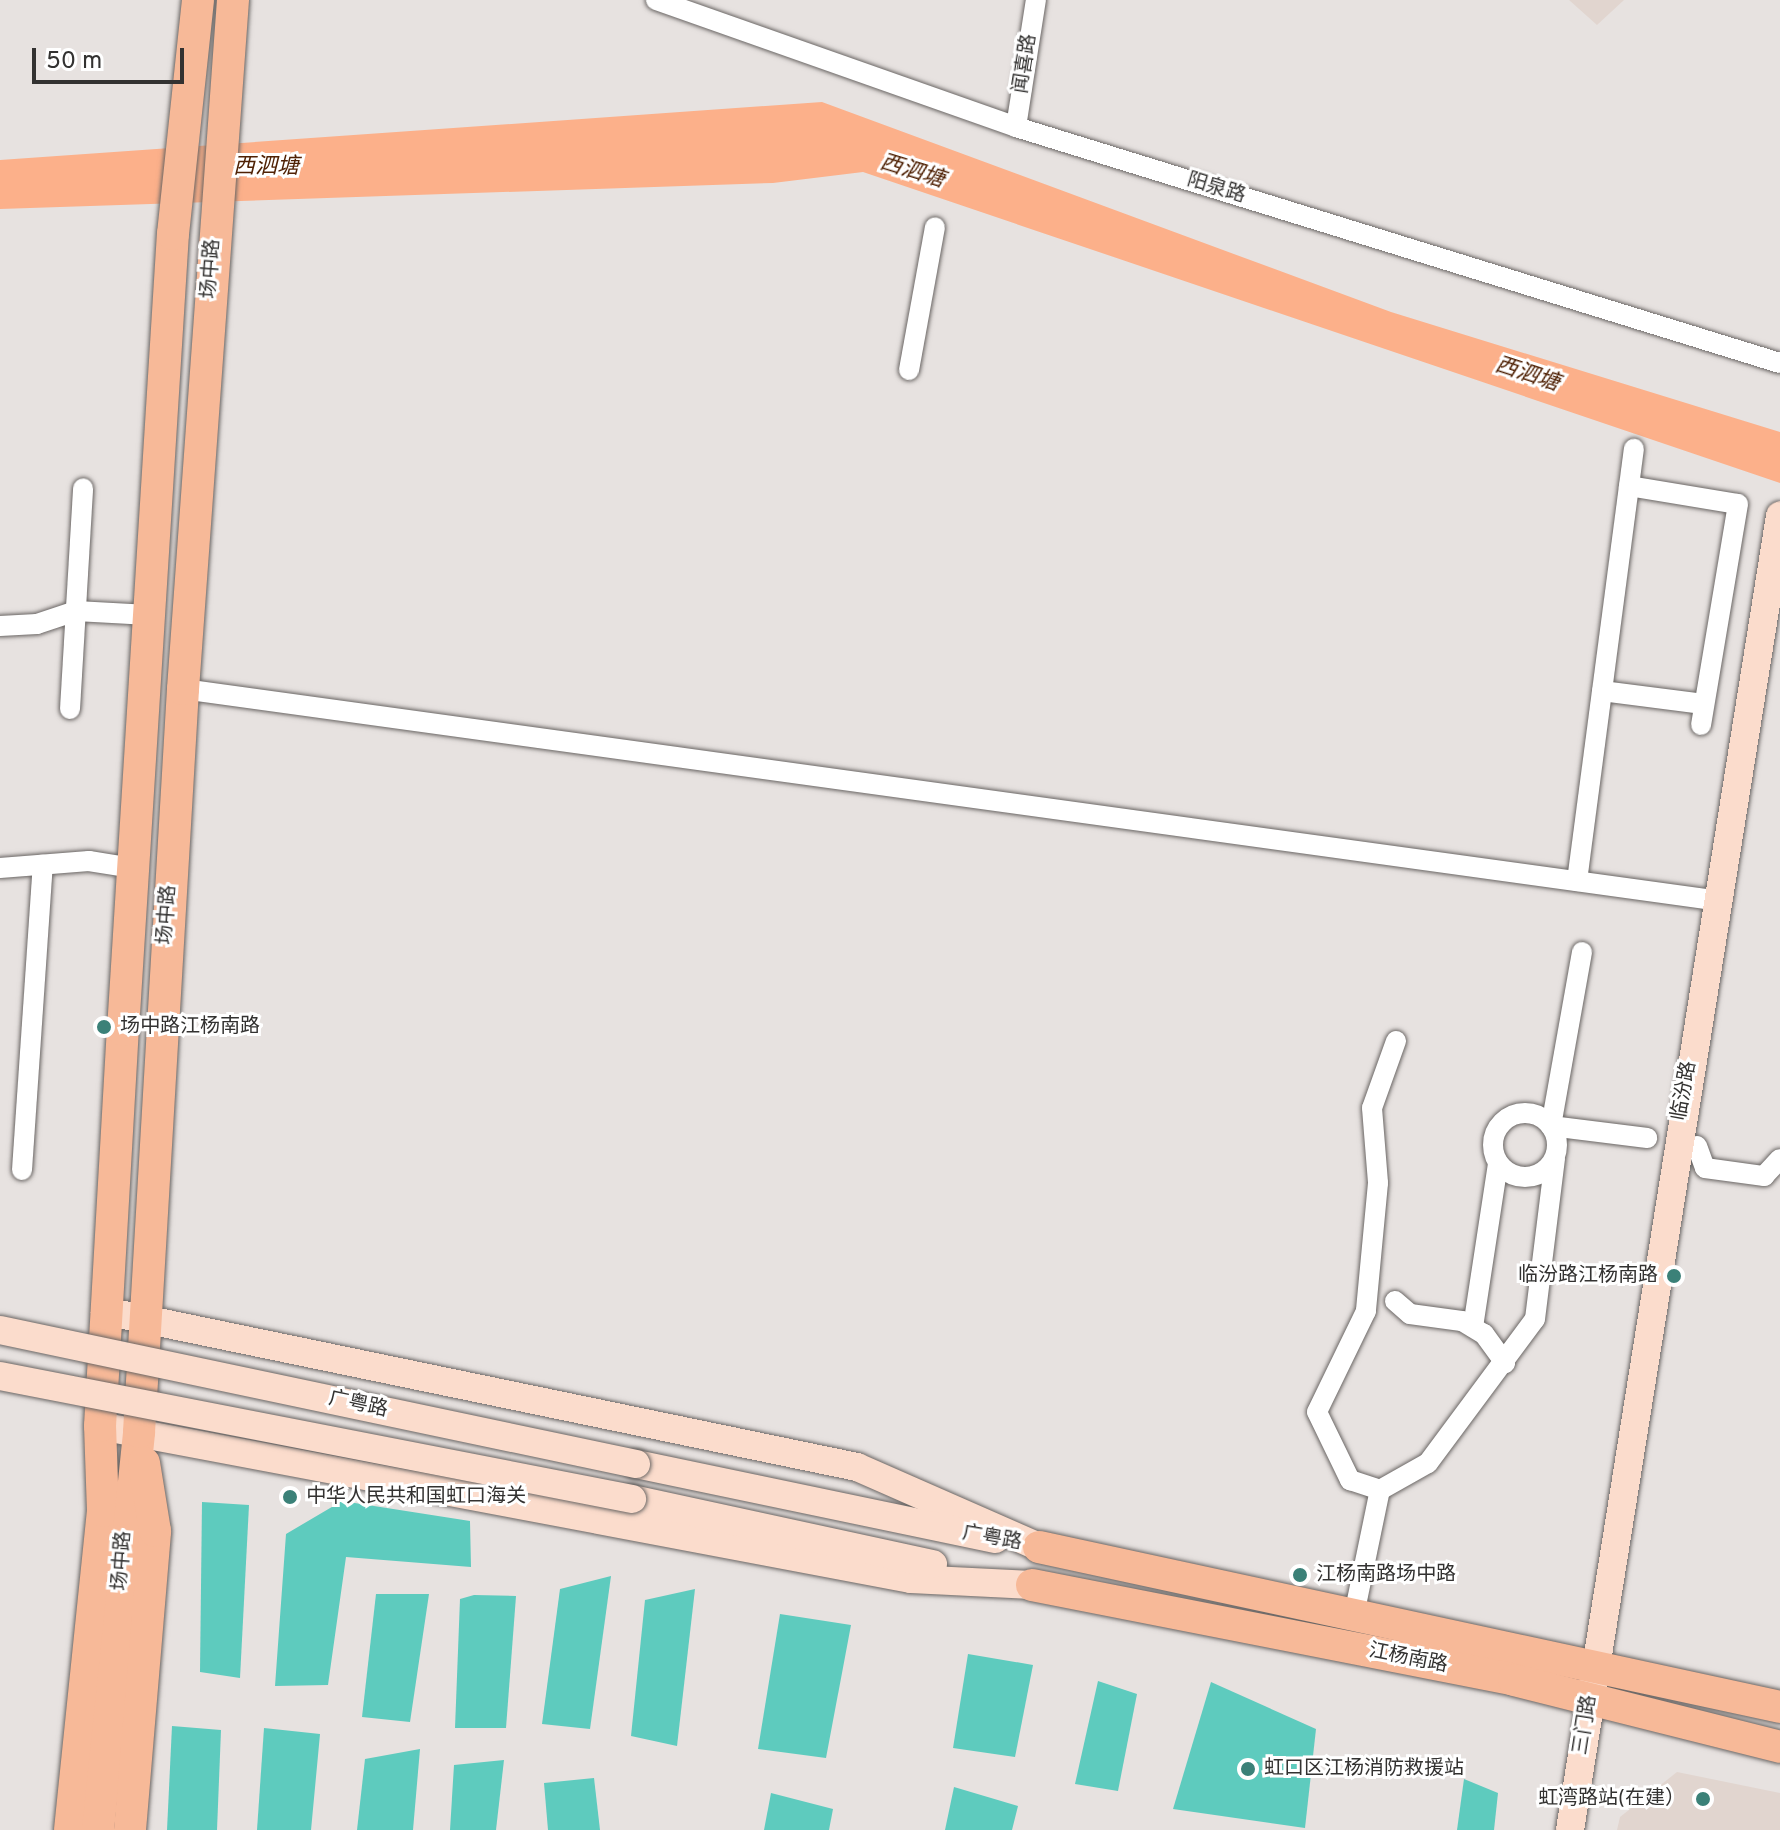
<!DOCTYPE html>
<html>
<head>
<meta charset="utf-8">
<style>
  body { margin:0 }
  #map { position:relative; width:1780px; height:1830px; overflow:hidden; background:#e7e2e0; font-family:Overpass,"Noto Sans SC",sans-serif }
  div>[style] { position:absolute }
  .built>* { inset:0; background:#e1d5cf }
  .water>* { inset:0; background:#fcb08a }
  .building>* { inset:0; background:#5ecbbe }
  .roads { filter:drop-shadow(0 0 2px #6a6664) drop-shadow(0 0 2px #6a6664) }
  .street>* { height:20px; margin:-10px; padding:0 10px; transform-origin:10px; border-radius:10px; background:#fff }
  .street>.ring { margin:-10px; padding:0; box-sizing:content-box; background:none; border:20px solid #fff; border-radius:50% }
  .secondary>* { height:28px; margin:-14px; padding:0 14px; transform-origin:14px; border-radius:14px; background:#fbdccc }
  .primary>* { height:32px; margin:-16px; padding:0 16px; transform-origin:16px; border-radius:16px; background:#f7b998 }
  .bridges { filter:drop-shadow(0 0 2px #6a6664) drop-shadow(0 0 2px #6a6664) }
  .secondary-bridge>* { height:28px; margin:-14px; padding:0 14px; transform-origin:14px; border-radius:14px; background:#fbdccc }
  .dots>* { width:22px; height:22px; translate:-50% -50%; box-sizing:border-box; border:4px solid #fff; border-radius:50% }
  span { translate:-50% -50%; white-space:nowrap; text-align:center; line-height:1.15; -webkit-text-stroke:6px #fff; paint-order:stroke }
  .street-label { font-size:20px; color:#333231 }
  .poi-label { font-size:20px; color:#333231 }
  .left { translate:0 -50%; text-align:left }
  .right { translate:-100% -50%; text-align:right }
  .water-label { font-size:22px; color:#4f2104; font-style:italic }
  .scale { position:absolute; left:32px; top:48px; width:152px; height:36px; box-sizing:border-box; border:4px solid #333231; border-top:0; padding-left:10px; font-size:24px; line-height:28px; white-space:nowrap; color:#333231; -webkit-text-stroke:6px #fff; paint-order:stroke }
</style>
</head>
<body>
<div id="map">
  <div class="built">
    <div style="clip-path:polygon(1569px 0,1624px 0,1597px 25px)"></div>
    <div style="clip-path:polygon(1677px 1772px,1780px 1793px,1780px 1830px,1617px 1830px,1620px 1817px)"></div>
  </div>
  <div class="water">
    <div style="clip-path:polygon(822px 102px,1391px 312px,1780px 432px,1780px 483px,863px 172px,773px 183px,0 209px,0 160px)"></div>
  </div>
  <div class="building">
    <div style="clip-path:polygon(342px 1501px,470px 1521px,471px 1567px,346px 1557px,328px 1685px,275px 1686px,286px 1534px)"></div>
    <div style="clip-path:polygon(202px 1502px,249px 1505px,240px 1678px,200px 1672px)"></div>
    <div style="clip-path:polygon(611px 1576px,590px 1729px,542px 1724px,560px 1589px)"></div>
    <div style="clip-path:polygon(695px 1589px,677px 1746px,631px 1736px,645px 1600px)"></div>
    <div style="clip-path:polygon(376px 1594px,429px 1594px,410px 1722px,362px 1717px)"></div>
    <div style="clip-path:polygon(474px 1595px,516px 1596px,506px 1728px,455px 1728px,460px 1599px)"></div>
    <div style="clip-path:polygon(780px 1614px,851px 1625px,826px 1758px,758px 1749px)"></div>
    <div style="clip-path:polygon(968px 1654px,1033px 1665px,1015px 1757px,953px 1748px)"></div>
    <div style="clip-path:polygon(1098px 1681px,1137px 1694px,1118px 1791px,1075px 1784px)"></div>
    <div style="clip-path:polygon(1211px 1682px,1316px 1729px,1305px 1828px,1173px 1809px)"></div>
    <div style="clip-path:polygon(172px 1726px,221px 1730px,217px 1830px,167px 1830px)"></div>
    <div style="clip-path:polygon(264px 1728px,320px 1734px,311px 1830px,257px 1830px)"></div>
    <div style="clip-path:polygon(420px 1749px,413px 1830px,357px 1830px,365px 1759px)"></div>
    <div style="clip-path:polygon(504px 1760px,496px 1830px,450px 1830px,454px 1765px)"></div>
    <div style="clip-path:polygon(594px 1778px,600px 1830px,548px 1830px,544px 1783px)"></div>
    <div style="clip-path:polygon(1464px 1779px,1498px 1793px,1494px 1830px,1457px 1830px)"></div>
    <div style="clip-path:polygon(954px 1787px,1018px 1806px,1012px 1830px,945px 1830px)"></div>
    <div style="clip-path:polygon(771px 1793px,833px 1809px,829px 1830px,764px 1830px)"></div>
  </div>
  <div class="roads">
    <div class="street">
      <div style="left:656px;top:0;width:382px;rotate:19.4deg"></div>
      <div style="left:1016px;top:127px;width:800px;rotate:17.17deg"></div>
      <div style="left:1016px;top:127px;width:129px;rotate:-81.1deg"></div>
      <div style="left:909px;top:370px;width:145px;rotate:-79.7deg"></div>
      <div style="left:1629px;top:486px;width:110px;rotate:9.4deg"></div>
      <div style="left:1738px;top:504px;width:224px;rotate:99.5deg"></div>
      <div style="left:0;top:626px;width:37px;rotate:-3deg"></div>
      <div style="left:37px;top:624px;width:41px;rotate:-18.4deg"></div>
      <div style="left:76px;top:611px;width:73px;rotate:3.1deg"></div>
      <div style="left:183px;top:689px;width:1552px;rotate:7.85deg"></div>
      <div style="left:1602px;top:691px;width:102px;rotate:7.3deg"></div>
      <div style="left:70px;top:709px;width:221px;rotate:-86.6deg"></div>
      <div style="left:0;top:868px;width:89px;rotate:-4.5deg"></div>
      <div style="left:89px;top:861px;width:45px;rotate:9deg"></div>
      <div style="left:1577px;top:881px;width:436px;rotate:-82.5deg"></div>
      <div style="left:1582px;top:952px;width:177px;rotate:100.1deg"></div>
      <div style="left:1551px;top:1126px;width:97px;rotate:7.1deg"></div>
      <div style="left:1396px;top:1041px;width:71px;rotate:109.7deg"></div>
      <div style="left:1372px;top:1108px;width:75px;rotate:85.4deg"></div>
      <div style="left:1378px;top:1183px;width:129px;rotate:95.4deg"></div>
      <div style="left:1366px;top:1311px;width:112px;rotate:115.9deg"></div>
      <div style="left:1317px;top:1412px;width:76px;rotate:64.1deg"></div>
      <div style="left:1350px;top:1480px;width:32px;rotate:18deg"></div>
      <div style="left:1380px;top:1490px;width:55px;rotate:-29.4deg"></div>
      <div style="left:1428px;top:1463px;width:179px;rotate:-53.4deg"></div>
      <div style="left:1535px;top:1319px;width:162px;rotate:-82.9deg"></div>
      <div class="ring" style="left:1493px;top:1113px;width:44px;height:44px"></div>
      <div style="left:1697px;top:1146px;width:23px;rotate:70deg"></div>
      <div style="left:1705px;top:1168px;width:60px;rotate:7.7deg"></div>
      <div style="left:1764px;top:1176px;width:23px;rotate:-47deg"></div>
      <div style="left:22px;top:1170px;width:306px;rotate:-86.1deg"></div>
      <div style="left:1395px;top:1301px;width:20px;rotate:41deg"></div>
      <div style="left:1410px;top:1314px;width:52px;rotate:7.7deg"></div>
      <div style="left:1462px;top:1321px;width:26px;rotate:31deg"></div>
      <div style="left:1484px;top:1334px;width:36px;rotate:54deg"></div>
      <div style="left:1473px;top:1327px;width:166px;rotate:-81.3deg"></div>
      <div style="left:1354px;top:1615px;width:128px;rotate:-78.3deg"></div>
    </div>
    <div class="secondary">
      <div style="left:105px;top:1311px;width:768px;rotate:11.72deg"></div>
      <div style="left:857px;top:1467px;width:199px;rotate:23.7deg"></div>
      <div style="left:100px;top:1426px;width:825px;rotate:10.68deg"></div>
      <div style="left:911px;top:1579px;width:121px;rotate:2.8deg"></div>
      <div style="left:636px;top:1464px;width:367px;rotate:11.8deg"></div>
      <div style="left:632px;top:1499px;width:308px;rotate:12.2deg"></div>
      <div style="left:1570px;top:1830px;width:1331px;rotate:-80.92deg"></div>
    </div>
    <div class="primary">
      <div style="left:1039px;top:1547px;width:758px;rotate:12.18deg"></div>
      <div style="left:1032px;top:1585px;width:491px;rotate:11.1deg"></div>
      <div style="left:1514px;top:1680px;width:274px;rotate:14.1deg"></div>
      <div style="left:70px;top:1830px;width:321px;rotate:-84.1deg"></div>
      <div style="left:103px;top:1511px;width:85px;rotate:-92deg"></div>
      <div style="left:100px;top:1426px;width:397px;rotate:-86.7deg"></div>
      <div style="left:123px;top:1030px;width:798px;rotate:-86.41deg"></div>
      <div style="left:173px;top:234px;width:235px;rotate:-83.9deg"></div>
      <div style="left:98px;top:1830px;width:400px;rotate:-84.1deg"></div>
      <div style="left:139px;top:1432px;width:744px;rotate:-86.61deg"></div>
      <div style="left:183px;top:689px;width:691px;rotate:-85.85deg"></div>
      <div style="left:130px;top:1830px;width:300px;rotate:-85.2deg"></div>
      <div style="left:155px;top:1531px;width:69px;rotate:-99.2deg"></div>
    </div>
  </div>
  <div class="bridges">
    <div class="secondary-bridge">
      <div style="left:0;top:1330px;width:650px;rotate:11.9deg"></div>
      <div style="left:0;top:1376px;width:644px;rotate:11.01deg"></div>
    </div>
  </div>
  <div class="dots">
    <div style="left:104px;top:1027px;background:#3b8178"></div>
    <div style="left:1674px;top:1276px;background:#3b8178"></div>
    <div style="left:290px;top:1497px;background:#3b8178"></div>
    <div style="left:1300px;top:1575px;background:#3b8178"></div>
    <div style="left:1248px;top:1769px;background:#3b8178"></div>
    <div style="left:1703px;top:1799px;background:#3b8178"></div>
  </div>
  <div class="street-label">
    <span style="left:1026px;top:64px;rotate:-81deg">闻喜路</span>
    <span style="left:1216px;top:189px;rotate:17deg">阳泉路</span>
    <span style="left:212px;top:269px;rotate:-86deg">场中路</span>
    <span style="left:168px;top:915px;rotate:-86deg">场中路</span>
    <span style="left:1685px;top:1091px;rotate:-80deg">临汾路</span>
    <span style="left:358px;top:1405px;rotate:12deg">广粤路</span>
    <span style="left:992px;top:1539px;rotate:10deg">广粤路</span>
    <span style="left:123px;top:1561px;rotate:-86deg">场中路</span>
    <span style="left:1408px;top:1659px;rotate:11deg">江杨南路</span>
    <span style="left:1586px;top:1725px;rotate:-81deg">三门路</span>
  </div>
  <div class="poi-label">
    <span class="left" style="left:120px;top:1027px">场中路江杨南路</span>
    <span class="right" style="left:1658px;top:1276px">临汾路江杨南路</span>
    <span class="left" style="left:306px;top:1497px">中华人民共和国虹口海关</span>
    <span class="left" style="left:1316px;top:1575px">江杨南路场中路</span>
    <span class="left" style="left:1264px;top:1769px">虹口区江杨消防救援站</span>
    <span class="right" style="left:1685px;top:1799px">虹湾路站(在建）</span>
  </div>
  <div class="water-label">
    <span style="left:266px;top:168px">西泗塘</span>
    <span style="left:912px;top:172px;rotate:17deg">西泗塘</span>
    <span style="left:1527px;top:375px;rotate:18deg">西泗塘</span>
  </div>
  <div class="scale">50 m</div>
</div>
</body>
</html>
